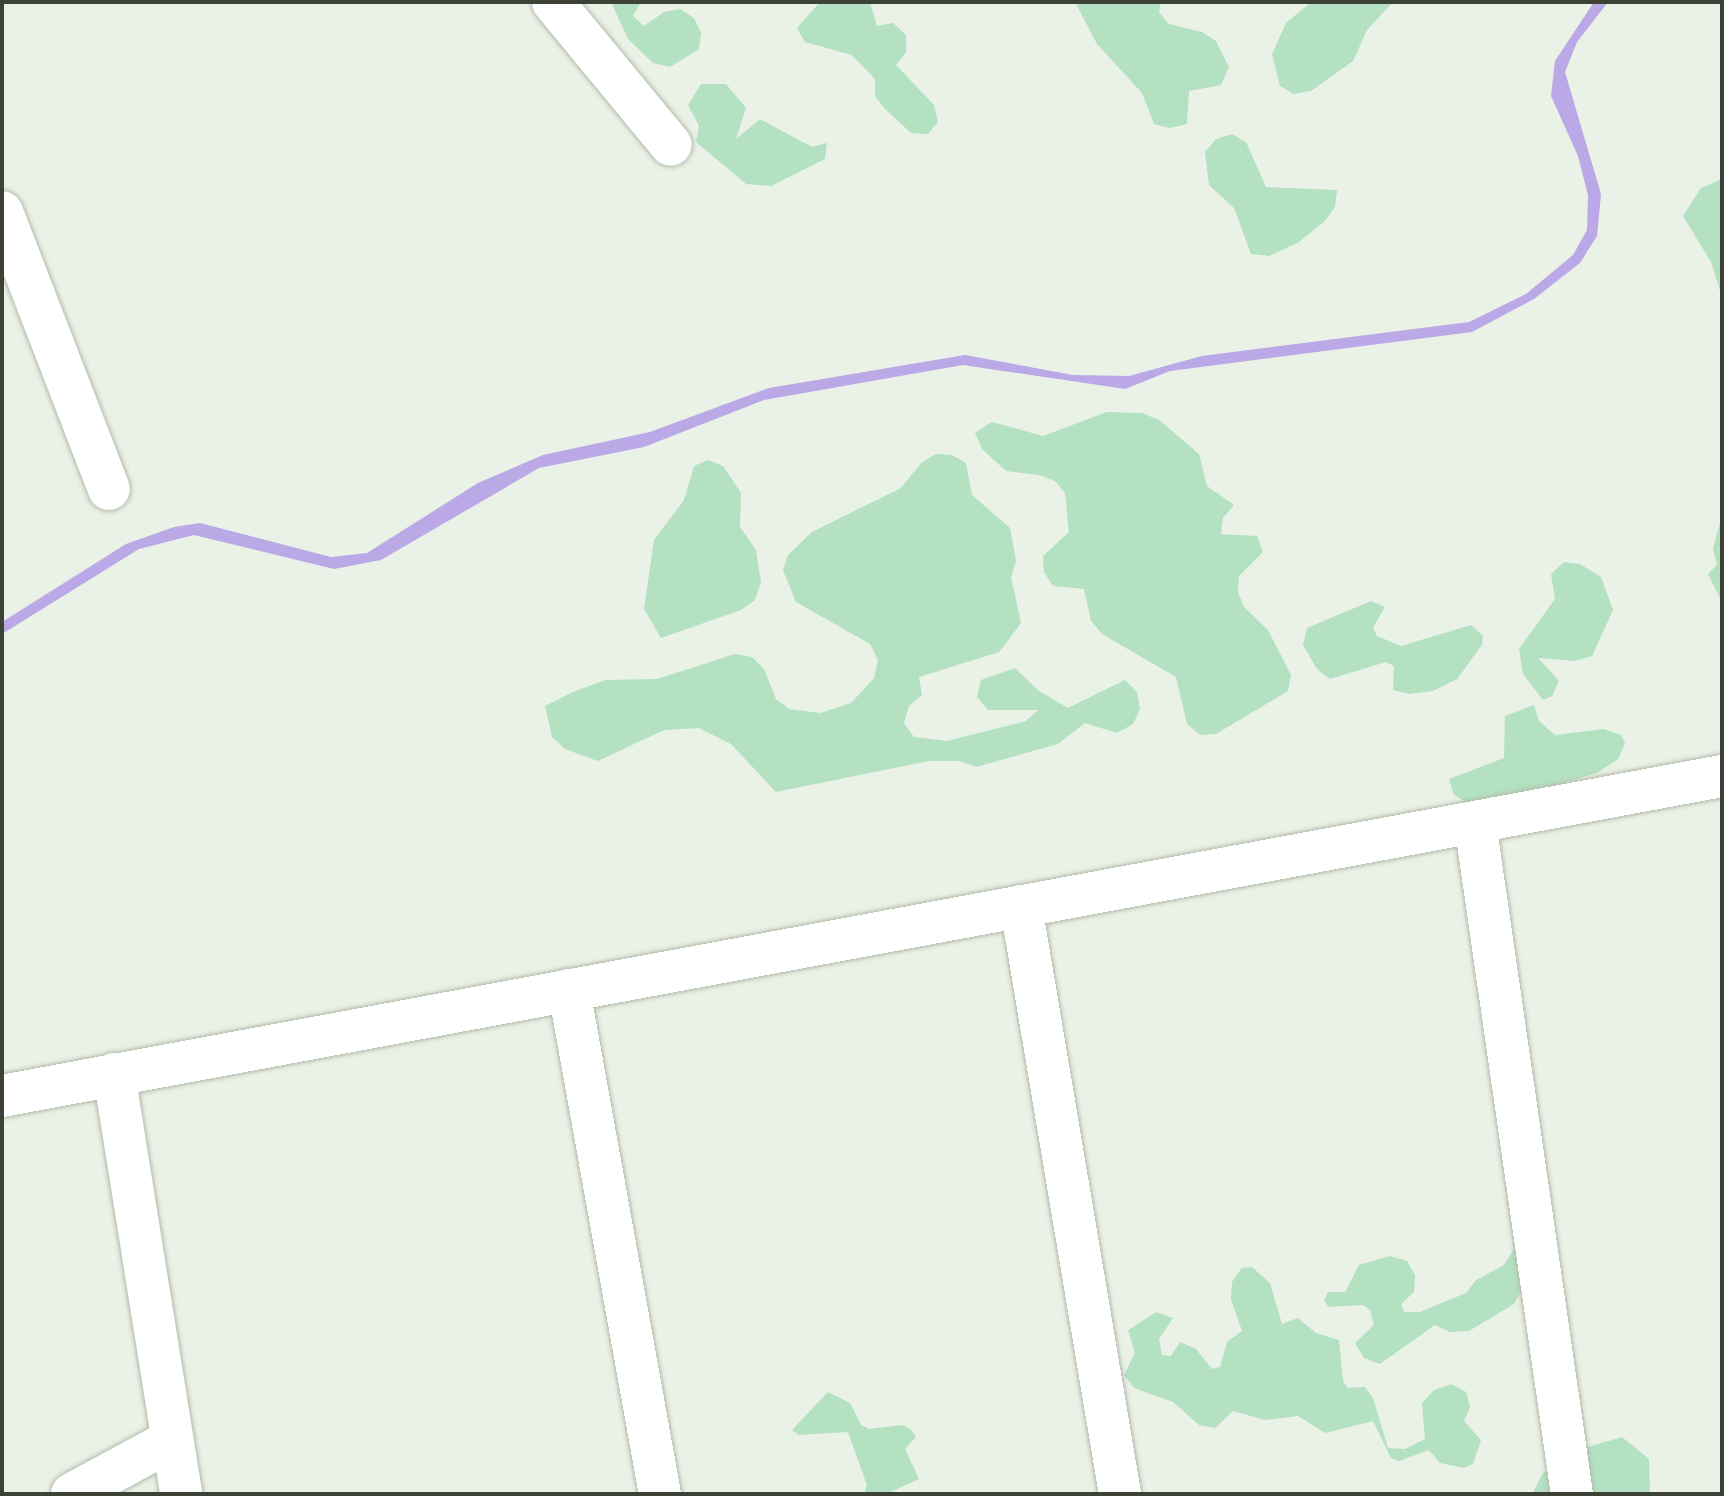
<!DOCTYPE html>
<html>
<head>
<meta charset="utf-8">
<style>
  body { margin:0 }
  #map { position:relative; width:1724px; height:1496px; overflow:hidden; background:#eaf1e6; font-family:"Open Sans",sans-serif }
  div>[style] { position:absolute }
  .green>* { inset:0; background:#b3e1c2 }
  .water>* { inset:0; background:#baa8e7 }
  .roads { filter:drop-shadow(0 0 2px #b2bba9) drop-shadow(0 0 2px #b2bba9) }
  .minor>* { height:42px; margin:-21px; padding:0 21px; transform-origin:21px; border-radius:21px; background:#fff }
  span { translate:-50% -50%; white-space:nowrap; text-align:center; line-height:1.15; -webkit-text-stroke:8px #fff; paint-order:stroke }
  .frame { position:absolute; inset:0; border:4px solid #3c4336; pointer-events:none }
</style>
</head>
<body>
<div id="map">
  <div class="green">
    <div style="clip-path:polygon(611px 2px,641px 2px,633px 16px,644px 26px,664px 12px,680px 9px,694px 18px,701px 32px,699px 49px,670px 67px,653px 63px,628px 39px)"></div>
    <div style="clip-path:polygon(820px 2px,870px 2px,877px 26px,893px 23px,906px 35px,906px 52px,896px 65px,934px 105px,938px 122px,928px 134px,911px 133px,885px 109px,875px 96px,875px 79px,852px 55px,805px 42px,797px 28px)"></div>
    <div style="clip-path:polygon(1075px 2px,1161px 2px,1159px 12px,1169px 24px,1202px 32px,1216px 41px,1229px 67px,1221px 85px,1189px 91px,1187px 124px,1170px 128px,1154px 124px,1142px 93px,1097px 44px)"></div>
    <div style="clip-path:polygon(1311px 2px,1393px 2px,1367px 30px,1353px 61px,1311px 91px,1294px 94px,1280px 86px,1272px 54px,1286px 23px)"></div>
    <div style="clip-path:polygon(701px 84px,726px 84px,746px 108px,736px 139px,760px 119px,812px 147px,827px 143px,825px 159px,771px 186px,746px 184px,696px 142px,699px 126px,688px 105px)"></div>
    <div style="clip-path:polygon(1232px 134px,1246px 142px,1266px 187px,1337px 190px,1335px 207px,1325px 221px,1299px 242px,1269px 256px,1251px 254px,1234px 208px,1209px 185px,1205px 152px,1216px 139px)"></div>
    <div style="clip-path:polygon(1722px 179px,1722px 297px,1711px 262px,1683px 216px,1701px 188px)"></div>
    <div style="clip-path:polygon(1107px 412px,1142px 413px,1159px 420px,1199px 454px,1207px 486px,1234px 505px,1223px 518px,1221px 534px,1257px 536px,1263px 552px,1239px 576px,1238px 592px,1244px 607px,1268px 630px,1291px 675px,1288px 691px,1216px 734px,1200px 735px,1187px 724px,1176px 677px,1102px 634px,1091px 621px,1084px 589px,1053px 586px,1044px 572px,1043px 556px,1069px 532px,1065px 493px,1055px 481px,1039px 475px,1006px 471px,982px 449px,975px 433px,992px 422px,1043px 436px)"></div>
    <div style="clip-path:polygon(936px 454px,952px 455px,966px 463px,972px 495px,1010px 528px,1016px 561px,1011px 577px,1021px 623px,999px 652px,919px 677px,922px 695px,909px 706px,904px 723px,914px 737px,947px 741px,1026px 721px,1038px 710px,988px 710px,977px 697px,981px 680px,1015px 668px,1039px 691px,1068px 708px,1125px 680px,1137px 692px,1140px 709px,1133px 724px,1117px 733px,1085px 723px,1058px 744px,976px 767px,960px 761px,929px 761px,776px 792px,731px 744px,699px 728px,664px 730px,598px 761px,565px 749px,552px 737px,545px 706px,575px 691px,606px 680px,657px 679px,735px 654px,752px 657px,764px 669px,776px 699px,789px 709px,820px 713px,851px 703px,874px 678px,878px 660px,870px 644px,796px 602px,783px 570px,788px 555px,812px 532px,901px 488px,922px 462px)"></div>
    <div style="clip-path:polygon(708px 460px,723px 466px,741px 493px,740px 527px,756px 550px,761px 582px,755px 600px,741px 610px,661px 638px,644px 609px,654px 540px,684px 500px,694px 466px)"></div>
    <div style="clip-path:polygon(1722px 515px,1722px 602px,1708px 574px,1717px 565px,1713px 549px)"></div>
    <div style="clip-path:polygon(1564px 562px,1580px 564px,1601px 577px,1613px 610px,1592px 656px,1575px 661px,1538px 658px,1559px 681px,1552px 696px,1543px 700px,1523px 674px,1519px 649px,1555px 599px,1551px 574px)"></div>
    <div style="clip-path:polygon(1371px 601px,1385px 607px,1373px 628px,1377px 636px,1401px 646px,1471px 625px,1483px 636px,1482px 645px,1457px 679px,1433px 691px,1409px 694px,1393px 690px,1394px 666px,1386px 662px,1330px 679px,1317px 669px,1303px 645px,1307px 628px)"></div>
    <div style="clip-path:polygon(1534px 705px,1539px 721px,1555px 735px,1604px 729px,1621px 735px,1625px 743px,1618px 759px,1597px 773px,1478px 809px,1454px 795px,1449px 779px,1504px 758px,1505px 716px)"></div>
    <div style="clip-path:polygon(1517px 1244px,1523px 1288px,1514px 1304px,1469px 1331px,1450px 1332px,1435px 1325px,1380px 1364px,1364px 1358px,1355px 1343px,1374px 1325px,1370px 1310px,1363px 1305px,1328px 1307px,1324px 1300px,1328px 1292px,1345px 1292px,1359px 1265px,1390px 1256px,1407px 1261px,1415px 1275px,1414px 1292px,1401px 1304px,1404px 1312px,1420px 1312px,1466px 1293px,1476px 1280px,1504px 1265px)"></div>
    <div style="clip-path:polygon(1252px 1267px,1270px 1283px,1282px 1324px,1298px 1318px,1316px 1333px,1339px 1340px,1343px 1381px,1348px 1388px,1365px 1387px,1373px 1398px,1388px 1448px,1405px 1449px,1425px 1439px,1422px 1403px,1434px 1390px,1451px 1384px,1466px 1392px,1470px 1407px,1464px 1421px,1481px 1440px,1473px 1464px,1464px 1468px,1440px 1463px,1429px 1450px,1399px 1461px,1391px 1458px,1373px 1421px,1325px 1433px,1298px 1416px,1265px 1420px,1233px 1411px,1215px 1428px,1199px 1425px,1173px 1402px,1134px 1388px,1124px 1375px,1135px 1353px,1128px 1330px,1156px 1312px,1173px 1318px,1159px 1339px,1162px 1355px,1171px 1356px,1180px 1342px,1196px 1349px,1212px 1369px,1220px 1367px,1227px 1342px,1242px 1331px,1231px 1299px,1232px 1282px,1242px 1268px)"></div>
    <div style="clip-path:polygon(828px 1392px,850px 1403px,861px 1425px,869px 1429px,903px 1425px,911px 1430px,916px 1437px,905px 1449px,919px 1479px,886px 1494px,864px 1494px,867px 1485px,848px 1432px,799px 1435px,792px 1430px)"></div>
    <div style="clip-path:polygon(1622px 1437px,1649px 1459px,1650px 1494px,1532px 1494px,1543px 1473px,1571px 1452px)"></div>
  </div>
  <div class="water">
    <div style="clip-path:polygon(1594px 2px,1608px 2px,1577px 42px,1565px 72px,1601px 194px,1597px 236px,1580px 263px,1534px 299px,1472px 332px,1170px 371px,1125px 389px,963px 365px,764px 400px,644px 447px,539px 468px,381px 560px,334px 569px,194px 535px,139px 549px,2px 634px,2px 622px,126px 544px,174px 527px,200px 523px,331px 557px,367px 553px,478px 483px,543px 455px,650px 432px,769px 388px,965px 355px,1073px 375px,1129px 376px,1202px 356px,1469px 322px,1526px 294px,1573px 255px,1587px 230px,1588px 195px,1578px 156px,1551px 96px,1555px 61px)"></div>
  </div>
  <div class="roads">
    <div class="minor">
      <div style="left:553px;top:2px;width:185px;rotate:50.5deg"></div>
      <div style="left:2px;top:212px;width:297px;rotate:68.9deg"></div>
      <div style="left:1475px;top:822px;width:679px;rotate:81.79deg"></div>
      <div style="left:1021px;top:906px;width:596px;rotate:80.44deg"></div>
      <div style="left:569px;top:990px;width:512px;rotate:79.77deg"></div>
      <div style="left:114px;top:1074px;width:425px;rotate:80.9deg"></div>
      <div style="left:2px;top:1096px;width:1750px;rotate:-10.54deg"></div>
      <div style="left:72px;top:1494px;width:114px;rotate:-28.4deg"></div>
    </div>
  </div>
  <div class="frame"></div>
</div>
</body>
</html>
